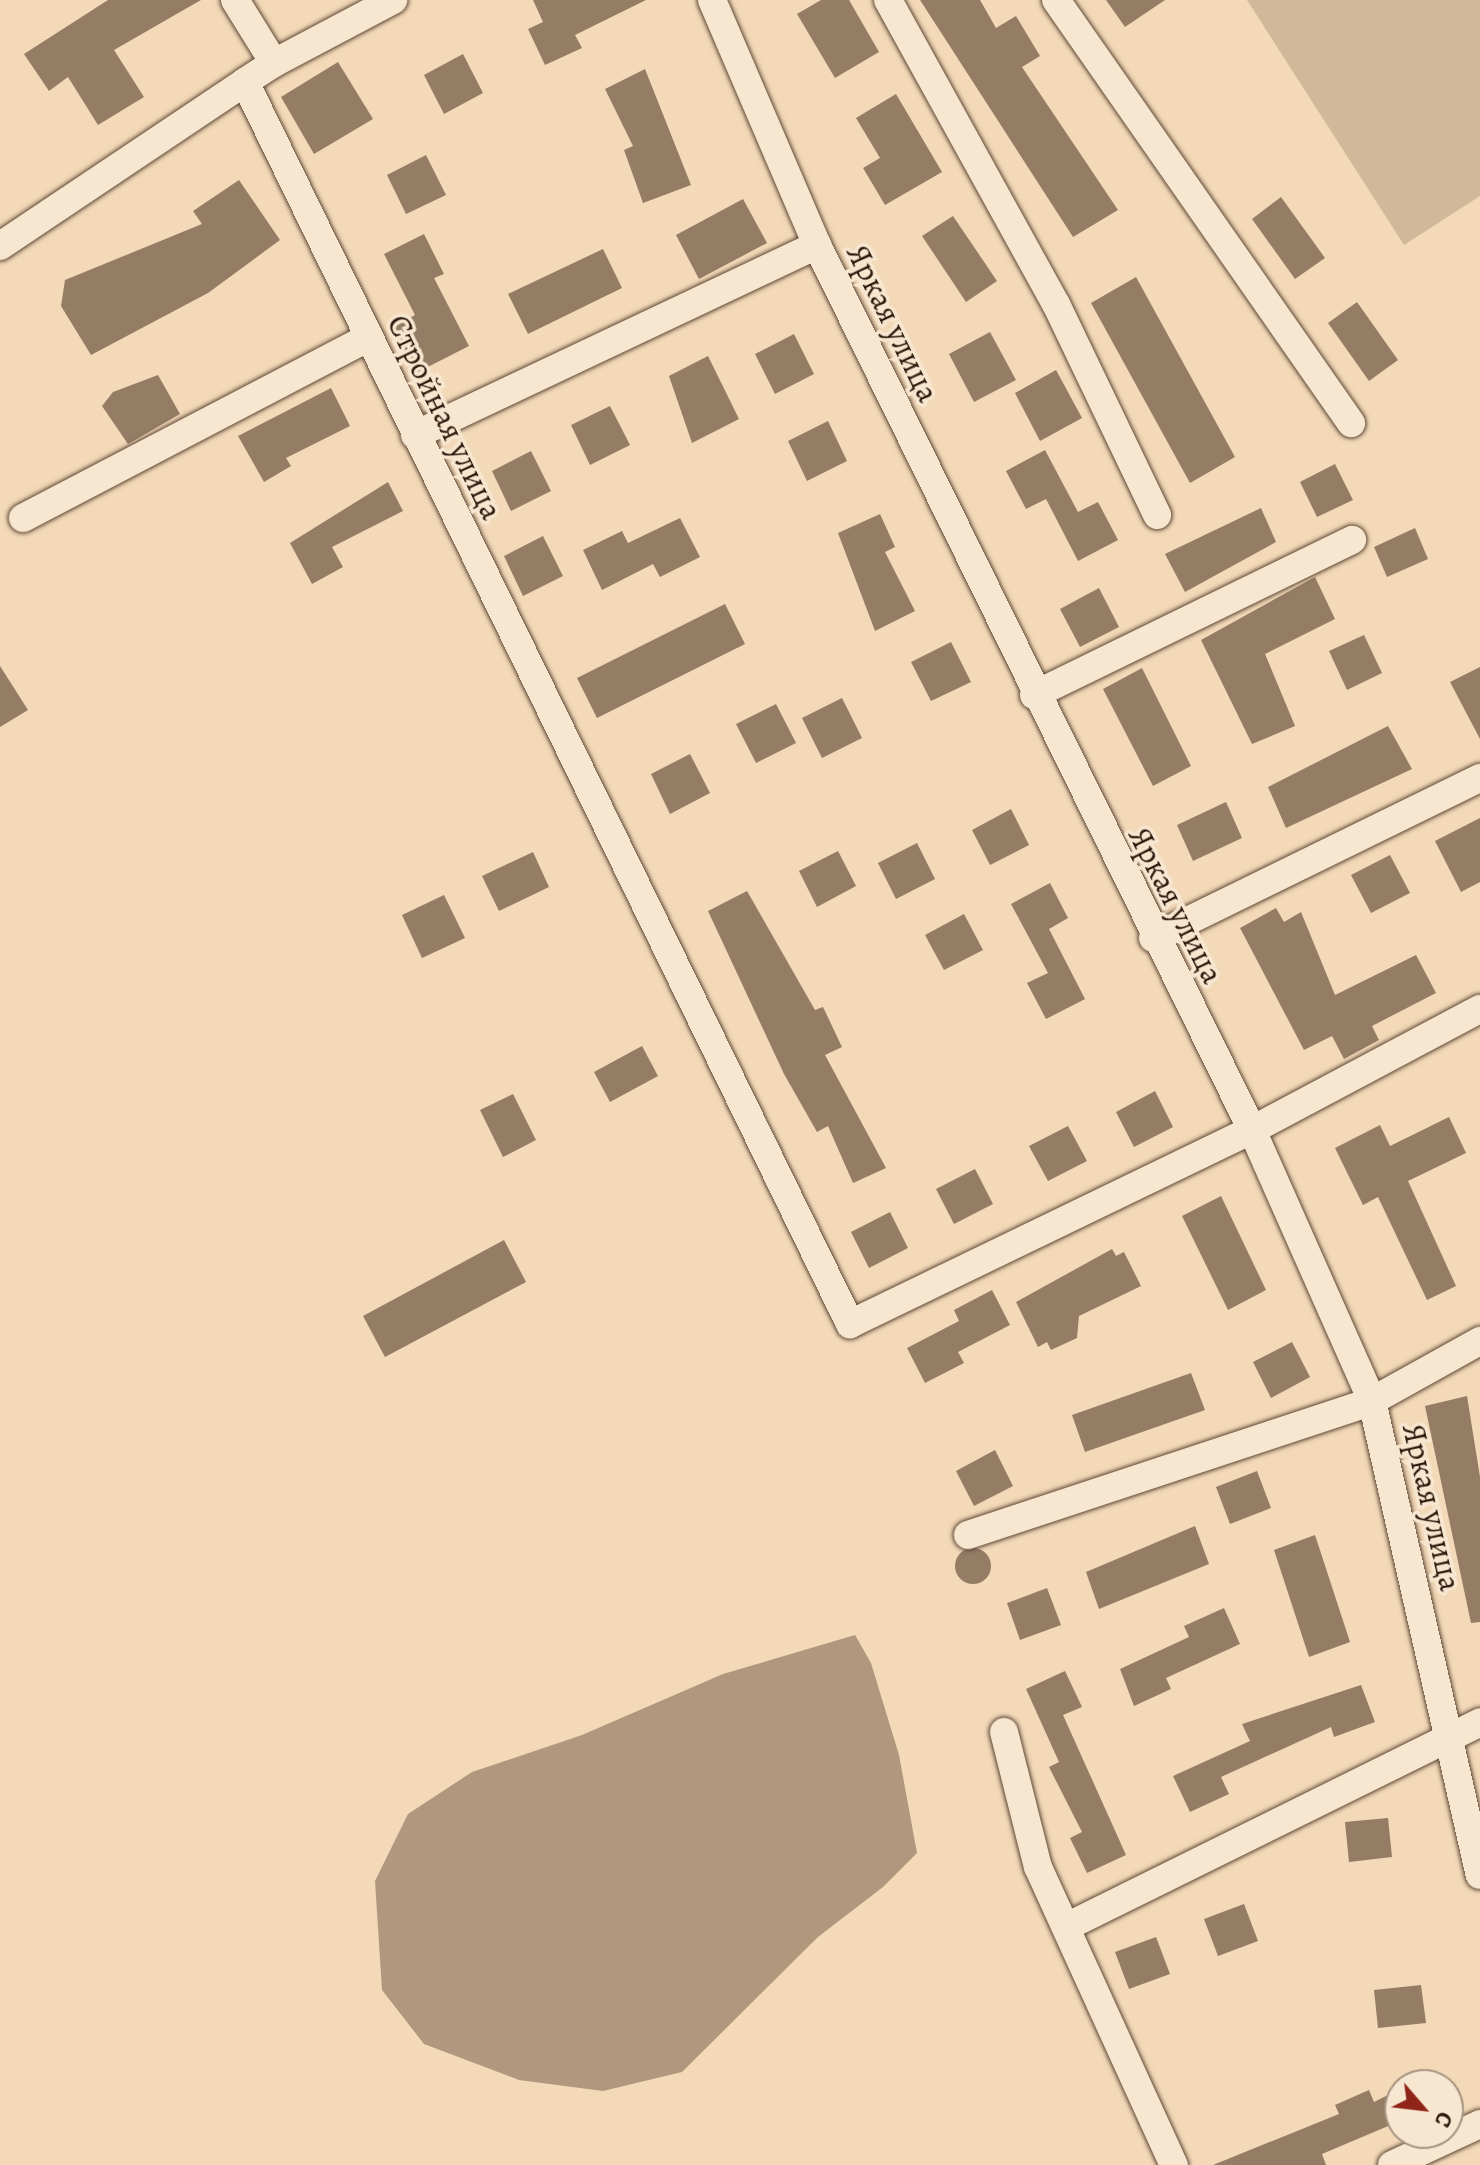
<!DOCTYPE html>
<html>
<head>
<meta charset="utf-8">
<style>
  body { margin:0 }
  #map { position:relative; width:1480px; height:2165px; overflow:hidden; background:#f3d9b7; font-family:Alegreya,serif }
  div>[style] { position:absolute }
  .green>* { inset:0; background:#d1b89a }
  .water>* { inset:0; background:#b0977d }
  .building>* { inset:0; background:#947c65 }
  .round { border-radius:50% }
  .roads { filter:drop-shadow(0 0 2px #5e4837) drop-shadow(0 0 2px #5e4837) }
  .minor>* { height:28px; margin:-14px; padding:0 14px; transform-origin:14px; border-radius:14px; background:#f7e6d0 }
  span { translate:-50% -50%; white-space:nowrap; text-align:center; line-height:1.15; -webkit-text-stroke:7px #f7e6d0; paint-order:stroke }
  .street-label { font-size:32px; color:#2d180c }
  .north { position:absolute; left:1384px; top:2069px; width:80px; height:80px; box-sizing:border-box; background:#f7e6d0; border:2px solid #a69482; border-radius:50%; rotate:118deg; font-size:22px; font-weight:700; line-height:32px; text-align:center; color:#2d180c }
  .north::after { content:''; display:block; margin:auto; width:28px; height:36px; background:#8f2418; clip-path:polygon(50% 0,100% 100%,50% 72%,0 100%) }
</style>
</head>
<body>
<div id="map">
  <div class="green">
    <div style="clip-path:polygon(1247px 0,1480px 0,1480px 196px,1404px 245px)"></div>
  </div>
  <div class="water">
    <div style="clip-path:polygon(855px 1635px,871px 1663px,899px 1755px,917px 1853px,883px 1887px,818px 1937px,682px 2072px,603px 2091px,519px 2080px,424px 2044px,382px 1990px,375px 1881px,408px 1814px,472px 1772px,582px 1735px,723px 1674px)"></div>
  </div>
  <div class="building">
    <div style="clip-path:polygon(108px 0,201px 0,114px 50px,144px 97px,98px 125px,68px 77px,49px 91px,24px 54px)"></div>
    <div style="clip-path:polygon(533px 0,646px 0,575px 35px,582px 48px,545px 65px,528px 29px,543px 22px)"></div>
    <div style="clip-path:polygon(821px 0,849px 0,879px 52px,835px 78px,797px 14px)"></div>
    <div style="clip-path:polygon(920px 0,980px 0,996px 28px,1016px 16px,1040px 56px,1022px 67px,1118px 210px,1073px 237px)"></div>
    <div style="clip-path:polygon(1106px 0,1165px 0,1125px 27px)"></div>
    <div style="clip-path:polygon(463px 54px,483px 93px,444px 114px,424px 75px)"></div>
    <div style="clip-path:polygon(338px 62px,373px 119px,314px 154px,281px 97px)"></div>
    <div style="clip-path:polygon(645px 69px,691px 185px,643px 203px,624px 150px,633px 146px,605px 89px)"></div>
    <div style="clip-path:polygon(896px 94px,942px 172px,885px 205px,863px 168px,880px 158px,856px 118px)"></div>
    <div style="clip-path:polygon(426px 155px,446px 195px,406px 214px,387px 175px)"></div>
    <div style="clip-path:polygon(239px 180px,280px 240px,208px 293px,91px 355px,61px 306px,65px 280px,202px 224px,193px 211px)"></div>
    <div style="clip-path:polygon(1281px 197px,1325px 258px,1295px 279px,1252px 219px)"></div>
    <div style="clip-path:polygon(743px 199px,767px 243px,699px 279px,676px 235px)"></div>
    <div style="clip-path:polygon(953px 216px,997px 281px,966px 302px,922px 236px)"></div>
    <div style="clip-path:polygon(424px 234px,444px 274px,434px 278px,469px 346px,416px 373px,392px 328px,415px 315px,384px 254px)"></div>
    <div style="clip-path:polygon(603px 249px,622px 288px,528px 334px,508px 294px)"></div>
    <div style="clip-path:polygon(1136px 277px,1235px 457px,1190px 483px,1091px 303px)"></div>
    <div style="clip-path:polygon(1357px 302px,1398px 360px,1369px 381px,1328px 323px)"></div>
    <div style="clip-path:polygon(990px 332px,1016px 380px,974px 402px,949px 354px)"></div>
    <div style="clip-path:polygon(794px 334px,814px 374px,775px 394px,755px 354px)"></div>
    <div style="clip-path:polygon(708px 356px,739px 419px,692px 443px,669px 376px)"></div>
    <div style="clip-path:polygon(1056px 370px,1082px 418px,1040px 441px,1015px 393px)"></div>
    <div style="clip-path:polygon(158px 375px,180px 414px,128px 444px,102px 406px,113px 392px)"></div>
    <div style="clip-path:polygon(331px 388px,350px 426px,286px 458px,291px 466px,264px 482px,238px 436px)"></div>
    <div style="clip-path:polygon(610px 406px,630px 445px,590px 465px,571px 425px)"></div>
    <div style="clip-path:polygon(828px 421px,847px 461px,807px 481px,788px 441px)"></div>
    <div style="clip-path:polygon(1045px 450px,1078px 512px,1098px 502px,1118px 540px,1078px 561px,1046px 499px,1026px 509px,1006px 471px)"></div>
    <div style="clip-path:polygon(531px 451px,551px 491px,511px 511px,492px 471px)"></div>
    <div style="clip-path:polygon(1335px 464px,1353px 500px,1317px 517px,1300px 482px)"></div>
    <div style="clip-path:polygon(388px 482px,403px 511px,332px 547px,343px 567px,312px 584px,290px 543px)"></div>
    <div style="clip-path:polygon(1261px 508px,1276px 542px,1185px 592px,1165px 554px)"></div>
    <div style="clip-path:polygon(880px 514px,895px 547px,885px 552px,915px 611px,875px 631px,838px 533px)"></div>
    <div style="clip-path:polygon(680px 518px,700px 557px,660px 577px,653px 564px,602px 590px,583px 550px,622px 531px,628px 543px)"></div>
    <div style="clip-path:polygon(1415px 528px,1428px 559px,1387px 577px,1374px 547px)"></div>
    <div style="clip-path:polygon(543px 536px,563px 576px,523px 596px,504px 556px)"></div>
    <div style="clip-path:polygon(1315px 577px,1335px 619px,1265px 654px,1295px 726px,1252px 744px,1201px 640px)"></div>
    <div style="clip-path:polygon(1099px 588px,1119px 627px,1080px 647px,1060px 609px)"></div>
    <div style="clip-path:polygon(725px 604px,745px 644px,597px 718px,577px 678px)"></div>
    <div style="clip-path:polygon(1364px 635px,1382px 673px,1347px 690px,1329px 651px)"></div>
    <div style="clip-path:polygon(951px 642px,971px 682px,931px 701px,911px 662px)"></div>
    <div style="clip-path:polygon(0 666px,28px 710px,0 727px)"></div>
    <div style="clip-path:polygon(1480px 667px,1480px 739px,1450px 682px)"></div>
    <div style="clip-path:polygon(1142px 668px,1191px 766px,1153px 786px,1103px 689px)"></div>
    <div style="clip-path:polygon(842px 698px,862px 738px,822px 758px,802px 718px)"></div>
    <div style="clip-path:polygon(776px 704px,796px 743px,756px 763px,736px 724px)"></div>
    <div style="clip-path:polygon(1388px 726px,1412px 769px,1286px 828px,1268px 787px)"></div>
    <div style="clip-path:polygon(690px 754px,710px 793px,670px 814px,651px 774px)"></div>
    <div style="clip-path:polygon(1226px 802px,1242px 838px,1193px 861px,1177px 825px)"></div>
    <div style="clip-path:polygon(1011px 809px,1029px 845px,990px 865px,972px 830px)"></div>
    <div style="clip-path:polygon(1480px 818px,1480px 882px,1461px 892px,1435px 841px)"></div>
    <div style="clip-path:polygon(917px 843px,935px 879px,896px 899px,878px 863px)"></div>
    <div style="clip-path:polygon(838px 851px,856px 886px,817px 907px,799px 871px)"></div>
    <div style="clip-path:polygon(533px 852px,549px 887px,499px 911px,482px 876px)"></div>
    <div style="clip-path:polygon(1390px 855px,1410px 893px,1371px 913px,1351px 875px)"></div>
    <div style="clip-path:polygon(1050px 883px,1068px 918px,1049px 929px,1085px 999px,1046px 1019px,1027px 983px,1048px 973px,1011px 904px)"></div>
    <div style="clip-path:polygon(747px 891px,815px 1010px,823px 1007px,842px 1047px,825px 1055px,886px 1168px,853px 1183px,828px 1126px,817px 1132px,784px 1074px,708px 911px)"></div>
    <div style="clip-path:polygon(444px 895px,465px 938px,422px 958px,402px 915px)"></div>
    <div style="clip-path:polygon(1276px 908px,1284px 922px,1301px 912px,1335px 995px,1416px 955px,1436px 993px,1372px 1026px,1379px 1040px,1344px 1059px,1332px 1036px,1304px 1050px,1240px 928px)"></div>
    <div style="clip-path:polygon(964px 914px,983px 950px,944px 970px,925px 935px)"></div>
    <div style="clip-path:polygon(642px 1046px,658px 1076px,610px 1102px,594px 1072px)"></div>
    <div style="clip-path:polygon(1155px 1091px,1173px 1127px,1134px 1147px,1116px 1112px)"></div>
    <div style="clip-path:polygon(513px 1094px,536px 1140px,503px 1157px,480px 1110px)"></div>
    <div style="clip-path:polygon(1449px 1117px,1466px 1153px,1408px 1181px,1456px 1286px,1427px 1300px,1378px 1197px,1363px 1205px,1335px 1148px,1380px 1125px,1390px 1146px)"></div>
    <div style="clip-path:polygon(1068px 1126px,1087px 1161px,1048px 1181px,1029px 1146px)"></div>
    <div style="clip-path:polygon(975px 1169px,993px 1204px,954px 1224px,936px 1189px)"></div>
    <div style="clip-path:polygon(1221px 1196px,1266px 1290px,1228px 1310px,1182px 1216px)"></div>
    <div style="clip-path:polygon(890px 1212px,908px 1248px,869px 1268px,851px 1232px)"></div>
    <div style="clip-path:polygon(504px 1240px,526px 1282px,385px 1357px,363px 1316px)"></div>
    <div style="clip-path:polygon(1112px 1249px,1116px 1256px,1124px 1252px,1141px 1286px,1079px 1316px,1077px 1338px,1051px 1350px,1047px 1342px,1038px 1347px,1016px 1302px)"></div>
    <div style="clip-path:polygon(992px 1290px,1010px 1325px,958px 1352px,964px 1363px,925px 1383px,907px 1348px,959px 1321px,954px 1310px)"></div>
    <div style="clip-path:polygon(1292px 1342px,1310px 1377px,1271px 1398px,1253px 1362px)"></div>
    <div style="clip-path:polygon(1191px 1373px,1205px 1410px,1085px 1452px,1072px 1415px)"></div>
    <div style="clip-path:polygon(1467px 1396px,1480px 1477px,1480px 1622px,1471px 1623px,1425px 1406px)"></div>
    <div style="clip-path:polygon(995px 1450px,1013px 1486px,974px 1506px,956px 1471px)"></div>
    <div style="clip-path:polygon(1257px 1471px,1271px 1508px,1230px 1524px,1216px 1487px)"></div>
    <div style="clip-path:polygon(1195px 1526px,1209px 1564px,1099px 1609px,1086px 1572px)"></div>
    <div style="clip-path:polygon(1315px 1535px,1350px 1642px,1309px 1657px,1274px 1550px)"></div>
    <div class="round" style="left:955px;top:1548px;width:36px;height:36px"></div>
    <div style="clip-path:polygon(1047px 1588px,1061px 1625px,1020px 1640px,1007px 1603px)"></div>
    <div style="clip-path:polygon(1224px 1608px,1240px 1644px,1166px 1678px,1171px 1689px,1134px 1706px,1120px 1669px,1189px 1637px,1184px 1626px)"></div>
    <div style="clip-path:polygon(1065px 1671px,1082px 1707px,1063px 1715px,1126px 1855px,1087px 1873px,1070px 1838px,1082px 1832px,1049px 1767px,1059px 1762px,1026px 1689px)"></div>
    <div style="clip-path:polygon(1361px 1685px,1375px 1722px,1334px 1737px,1331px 1727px,1221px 1777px,1229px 1794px,1190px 1812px,1173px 1776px,1250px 1741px,1242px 1724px)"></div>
    <div style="clip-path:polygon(1388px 1818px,1392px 1857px,1349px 1862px,1345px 1822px)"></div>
    <div style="clip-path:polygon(1244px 1904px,1258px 1941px,1218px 1956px,1204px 1919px)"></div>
    <div style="clip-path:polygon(1156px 1937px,1170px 1974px,1129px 1989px,1115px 1952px)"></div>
    <div style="clip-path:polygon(1421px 1985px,1426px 2023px,1378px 2028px,1374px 1990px)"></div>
    <div style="clip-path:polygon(1400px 2089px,1400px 2121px,1322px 2154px,1326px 2165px,1213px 2165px,1339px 2114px,1335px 2105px,1369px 2090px,1374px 2102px)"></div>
  </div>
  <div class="roads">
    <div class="minor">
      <div style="left:235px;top:0;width:74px;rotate:58.2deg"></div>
      <div style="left:274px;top:63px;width:35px;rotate:147deg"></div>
      <div style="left:245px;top:82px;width:1382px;rotate:64.03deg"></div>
      <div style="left:850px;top:1324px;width:446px;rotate:-25.8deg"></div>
      <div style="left:1252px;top:1130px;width:258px;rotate:-28deg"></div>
      <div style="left:712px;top:0;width:267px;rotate:66.8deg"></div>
      <div style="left:817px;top:245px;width:986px;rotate:63.82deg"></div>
      <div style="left:1252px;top:1130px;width:296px;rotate:66.1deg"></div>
      <div style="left:1372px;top:1401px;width:486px;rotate:77.2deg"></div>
      <div style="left:888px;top:0;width:347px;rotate:61.1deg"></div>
      <div style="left:1056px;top:304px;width:234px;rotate:64.4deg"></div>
      <div style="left:1056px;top:0;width:516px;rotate:55.11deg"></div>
      <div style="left:274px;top:63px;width:135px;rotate:-27.9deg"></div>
      <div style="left:0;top:246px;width:295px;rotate:-33.8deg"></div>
      <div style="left:415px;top:435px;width:445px;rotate:-25.3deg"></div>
      <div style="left:23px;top:518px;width:389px;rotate:-27.6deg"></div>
      <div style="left:1034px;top:695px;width:354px;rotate:-26deg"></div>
      <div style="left:1153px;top:938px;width:364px;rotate:-26.1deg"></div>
      <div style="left:968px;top:1535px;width:426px;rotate:-18.3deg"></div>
      <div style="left:1372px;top:1401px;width:124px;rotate:-29.1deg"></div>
      <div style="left:1004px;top:1732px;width:139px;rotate:75.9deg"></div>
      <div style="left:1038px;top:1867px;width:328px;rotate:65.5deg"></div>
      <div style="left:1066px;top:1927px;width:462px;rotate:-26.3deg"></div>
      <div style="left:1392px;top:2165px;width:97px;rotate:-25deg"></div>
    </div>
  </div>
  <div class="street-label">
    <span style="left:893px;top:323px;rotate:64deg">Яркая улица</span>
    <span style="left:445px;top:417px;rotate:64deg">Стройная улица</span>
    <span style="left:1176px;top:905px;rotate:63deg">Яркая улица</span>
    <span style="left:1432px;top:1507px;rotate:77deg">Яркая улица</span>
  </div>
  <div class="north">С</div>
</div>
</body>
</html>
